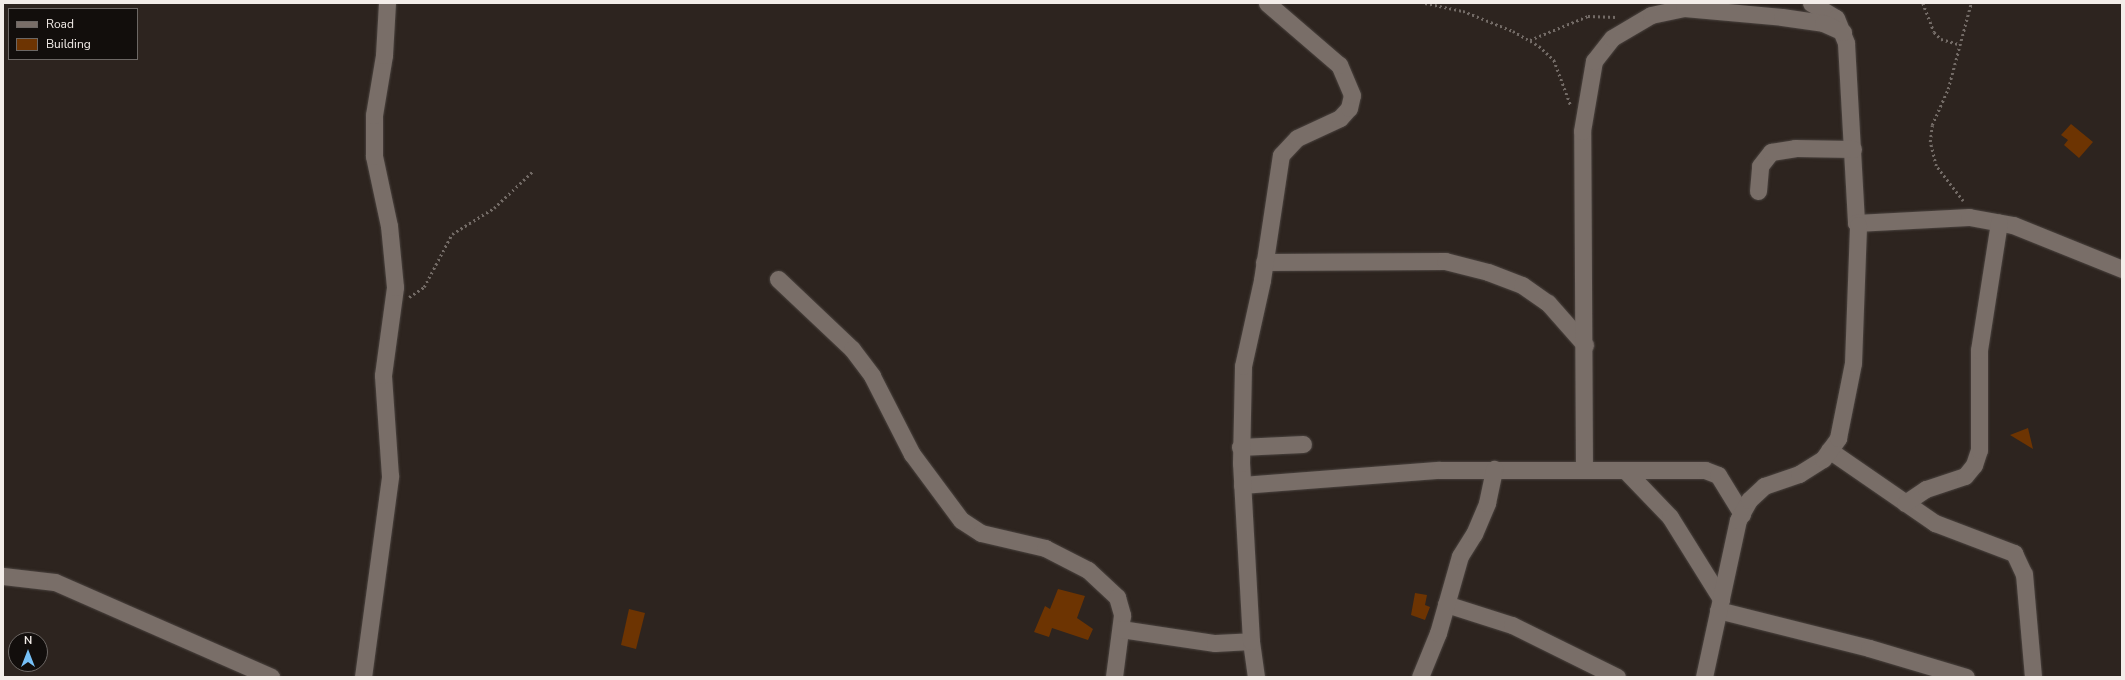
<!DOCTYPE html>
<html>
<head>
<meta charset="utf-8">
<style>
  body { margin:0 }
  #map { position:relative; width:2125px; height:680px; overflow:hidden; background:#2d241f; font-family:"Nunito Sans",sans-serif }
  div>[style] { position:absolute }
  .building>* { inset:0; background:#6d3402 }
  .path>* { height:2.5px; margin-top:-1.25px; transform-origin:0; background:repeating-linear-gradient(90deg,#736b66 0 2px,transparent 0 5px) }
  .roads { filter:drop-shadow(0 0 1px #4a433f) drop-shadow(0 0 1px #4a433f) }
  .street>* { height:17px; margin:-8.5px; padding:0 8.5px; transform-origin:8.5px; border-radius:8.5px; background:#796e68 }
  span { translate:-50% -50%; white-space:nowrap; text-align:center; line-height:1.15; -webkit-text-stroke:3.5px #120e0c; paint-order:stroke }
  .frame { position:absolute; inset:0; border:4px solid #f3ede9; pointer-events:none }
  .legend { position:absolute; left:8px; top:8px; width:130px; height:52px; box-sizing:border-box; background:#120e0c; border:1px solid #6c6764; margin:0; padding:5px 7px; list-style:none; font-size:12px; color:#f3ede9 }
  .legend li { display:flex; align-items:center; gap:8px; height:20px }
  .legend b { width:20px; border:1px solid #6c6764 }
  .north { position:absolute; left:8px; top:632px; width:40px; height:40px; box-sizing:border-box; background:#120e0c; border:1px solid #6c6764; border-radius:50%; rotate:0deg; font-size:11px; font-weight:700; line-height:16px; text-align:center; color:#f3ede9 }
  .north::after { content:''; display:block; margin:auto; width:14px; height:18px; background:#76c0f7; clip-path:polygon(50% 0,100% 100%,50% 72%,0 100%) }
</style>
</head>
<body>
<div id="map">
  <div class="building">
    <div style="clip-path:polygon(2071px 124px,2093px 142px,2079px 158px,2064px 145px,2068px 140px,2061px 135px)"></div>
    <div style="clip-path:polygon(2028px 428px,2033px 449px,2010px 435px)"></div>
    <div style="clip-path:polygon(1058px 589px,1085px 596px,1077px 618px,1093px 629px,1088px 640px,1052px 628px,1049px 637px,1034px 632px,1045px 606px,1050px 609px)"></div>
    <div style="clip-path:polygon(1415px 593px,1427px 595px,1425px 605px,1430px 607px,1425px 620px,1411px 615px)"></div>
    <div style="clip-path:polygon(629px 609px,645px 613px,636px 649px,621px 645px)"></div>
  </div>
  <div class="path">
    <div style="left:1425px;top:3px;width:39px;rotate:12deg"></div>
    <div style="left:1463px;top:11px;width:54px;rotate:21.8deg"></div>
    <div style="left:1513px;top:31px;width:30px;rotate:30deg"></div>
    <div style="left:1539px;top:46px;width:21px;rotate:43deg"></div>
    <div style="left:1554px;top:60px;width:49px;rotate:69.7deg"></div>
    <div style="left:1923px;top:3px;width:31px;rotate:69deg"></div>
    <div style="left:1934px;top:32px;width:10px;rotate:45deg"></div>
    <div style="left:1941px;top:39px;width:18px;rotate:16deg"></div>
    <div style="left:1530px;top:40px;width:63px;rotate:-22.5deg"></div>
    <div style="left:1588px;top:16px;width:29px;rotate:2deg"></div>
    <div style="left:1963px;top:201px;width:44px;rotate:-127.6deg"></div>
    <div style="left:1936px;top:166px;width:25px;rotate:-104deg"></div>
    <div style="left:1930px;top:142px;width:17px;rotate:-83deg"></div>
    <div style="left:1932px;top:125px;width:39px;rotate:-66deg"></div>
    <div style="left:1948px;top:89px;width:89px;rotate:-75deg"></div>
    <div style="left:409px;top:297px;width:18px;rotate:-34deg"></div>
    <div style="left:424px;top:287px;width:60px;rotate:-62.2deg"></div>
    <div style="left:452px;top:234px;width:49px;rotate:-31.8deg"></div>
    <div style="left:494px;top:208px;width:54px;rotate:-43.5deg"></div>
  </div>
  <div class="roads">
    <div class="street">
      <div style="left:1811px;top:3px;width:29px;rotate:31deg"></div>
      <div style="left:1836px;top:18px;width:27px;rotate:68deg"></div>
      <div style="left:1846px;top:43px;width:180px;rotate:86.8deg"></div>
      <div style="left:1856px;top:223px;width:113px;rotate:-3deg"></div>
      <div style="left:1969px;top:217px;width:45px;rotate:10.3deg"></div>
      <div style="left:2013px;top:225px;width:118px;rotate:22deg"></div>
      <div style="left:1758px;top:191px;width:25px;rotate:-85deg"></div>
      <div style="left:1760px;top:166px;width:18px;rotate:-52deg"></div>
      <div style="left:1771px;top:152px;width:24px;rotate:-9deg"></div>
      <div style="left:1795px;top:148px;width:58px;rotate:1deg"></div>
      <div style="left:1264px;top:262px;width:181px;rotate:-0.3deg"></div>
      <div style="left:1445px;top:261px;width:44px;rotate:14.3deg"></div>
      <div style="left:1488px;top:272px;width:36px;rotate:21deg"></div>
      <div style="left:1522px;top:285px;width:32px;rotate:35deg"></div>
      <div style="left:1548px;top:303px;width:56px;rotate:48.6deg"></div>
      <div style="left:778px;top:279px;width:102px;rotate:43.4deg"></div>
      <div style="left:852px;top:349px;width:34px;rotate:53deg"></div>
      <div style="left:872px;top:376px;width:88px;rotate:62.9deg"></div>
      <div style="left:912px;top:454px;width:82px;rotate:53.4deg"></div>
      <div style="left:961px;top:520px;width:24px;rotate:33deg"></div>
      <div style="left:981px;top:533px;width:66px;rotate:13.2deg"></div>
      <div style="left:1045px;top:548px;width:48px;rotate:27.1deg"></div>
      <div style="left:1088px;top:570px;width:40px;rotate:43deg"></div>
      <div style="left:1117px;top:597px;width:19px;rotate:74deg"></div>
      <div style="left:1122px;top:615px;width:63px;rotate:97.4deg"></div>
      <div style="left:1240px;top:447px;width:63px;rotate:-2.7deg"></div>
      <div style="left:1829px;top:450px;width:129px;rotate:34.6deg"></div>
      <div style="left:1935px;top:523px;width:85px;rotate:20.8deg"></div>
      <div style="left:2014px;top:553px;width:23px;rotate:65deg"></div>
      <div style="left:2024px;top:574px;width:103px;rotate:85deg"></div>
      <div style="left:1584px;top:470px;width:339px;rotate:-90.3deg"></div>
      <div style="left:1582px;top:131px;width:71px;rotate:-80.3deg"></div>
      <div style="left:1594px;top:61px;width:29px;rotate:-52deg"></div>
      <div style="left:1612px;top:38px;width:45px;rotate:-30.5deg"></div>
      <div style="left:1651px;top:15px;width:34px;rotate:-12deg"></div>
      <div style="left:1684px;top:8px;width:98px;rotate:5.2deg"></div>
      <div style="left:1782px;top:17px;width:41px;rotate:8.3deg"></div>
      <div style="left:1823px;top:23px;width:22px;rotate:24deg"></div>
      <div style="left:1625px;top:470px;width:65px;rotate:46.2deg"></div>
      <div style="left:1670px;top:517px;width:97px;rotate:58.1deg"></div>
      <div style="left:1242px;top:485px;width:198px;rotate:-4.4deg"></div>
      <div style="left:1439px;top:470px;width:266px"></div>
      <div style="left:1705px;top:470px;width:14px;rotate:21deg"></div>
      <div style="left:1718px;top:475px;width:46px;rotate:58.4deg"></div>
      <div style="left:1905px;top:503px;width:25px;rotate:-34deg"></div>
      <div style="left:1926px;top:489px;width:41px;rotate:-18.4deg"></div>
      <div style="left:1965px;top:476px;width:14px;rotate:-51deg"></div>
      <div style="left:1974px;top:465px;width:16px;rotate:-72deg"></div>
      <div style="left:1979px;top:450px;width:100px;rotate:-90deg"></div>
      <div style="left:1979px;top:350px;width:129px;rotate:-81.1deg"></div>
      <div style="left:3px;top:576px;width:52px;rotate:6.6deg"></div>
      <div style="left:55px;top:582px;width:236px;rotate:23.7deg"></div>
      <div style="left:1446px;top:604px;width:69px;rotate:17.7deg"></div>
      <div style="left:1512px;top:625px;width:117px;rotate:26.3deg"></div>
      <div style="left:1718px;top:610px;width:156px;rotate:14.1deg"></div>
      <div style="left:1869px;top:648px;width:101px;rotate:16.6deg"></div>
      <div style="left:1121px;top:629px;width:95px;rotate:8.5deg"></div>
      <div style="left:1215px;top:643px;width:36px;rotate:-3deg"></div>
      <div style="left:363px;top:677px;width:203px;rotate:-82.3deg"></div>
      <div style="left:390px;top:476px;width:101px;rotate:-94deg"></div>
      <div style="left:383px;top:375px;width:89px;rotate:-82.2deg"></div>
      <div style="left:395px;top:287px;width:61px;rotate:-95.6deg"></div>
      <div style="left:389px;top:226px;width:72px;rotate:-102.1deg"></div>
      <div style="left:374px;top:156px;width:41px;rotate:-90deg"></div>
      <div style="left:374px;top:115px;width:61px;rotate:-80.5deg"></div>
      <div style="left:384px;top:55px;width:52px;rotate:-86.7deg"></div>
      <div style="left:1256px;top:677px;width:36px;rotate:-98deg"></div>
      <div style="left:1251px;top:641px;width:178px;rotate:-93.2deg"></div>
      <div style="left:1241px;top:463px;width:97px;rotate:-88.8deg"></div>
      <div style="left:1243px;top:366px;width:88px;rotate:-77.5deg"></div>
      <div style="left:1262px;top:280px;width:126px;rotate:-81.4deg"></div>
      <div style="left:1281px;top:155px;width:23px;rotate:-47deg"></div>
      <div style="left:1297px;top:138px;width:47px;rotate:-24.9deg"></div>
      <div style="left:1340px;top:118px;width:13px;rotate:-48deg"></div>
      <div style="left:1349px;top:108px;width:13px;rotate:-77deg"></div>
      <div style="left:1352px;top:95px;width:33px;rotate:-113deg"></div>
      <div style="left:1339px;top:65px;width:95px;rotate:-139.3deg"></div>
      <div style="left:1420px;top:677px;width:48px;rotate:-67.8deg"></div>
      <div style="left:1438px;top:633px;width:80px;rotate:-74.1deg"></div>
      <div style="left:1460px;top:556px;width:26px;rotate:-58deg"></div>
      <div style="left:1474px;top:534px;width:34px;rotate:-67deg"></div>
      <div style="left:1487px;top:503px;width:35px;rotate:-78deg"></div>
      <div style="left:1704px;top:677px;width:161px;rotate:-77.8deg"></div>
      <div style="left:1738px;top:520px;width:23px;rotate:-61deg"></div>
      <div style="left:1749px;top:500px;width:21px;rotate:-43deg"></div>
      <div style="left:1764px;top:486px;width:37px;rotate:-19deg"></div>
      <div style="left:1799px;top:474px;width:28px;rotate:-32deg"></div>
      <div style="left:1823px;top:459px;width:26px;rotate:-54deg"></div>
      <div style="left:1838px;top:438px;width:76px;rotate:-78.7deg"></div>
      <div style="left:1853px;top:363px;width:138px;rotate:-87.9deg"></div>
    </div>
  </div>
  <div class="frame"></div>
  <ul class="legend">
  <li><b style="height:5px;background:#796e68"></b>Road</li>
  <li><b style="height:11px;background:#6d3402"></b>Building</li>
  </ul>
  <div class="north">N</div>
</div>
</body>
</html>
